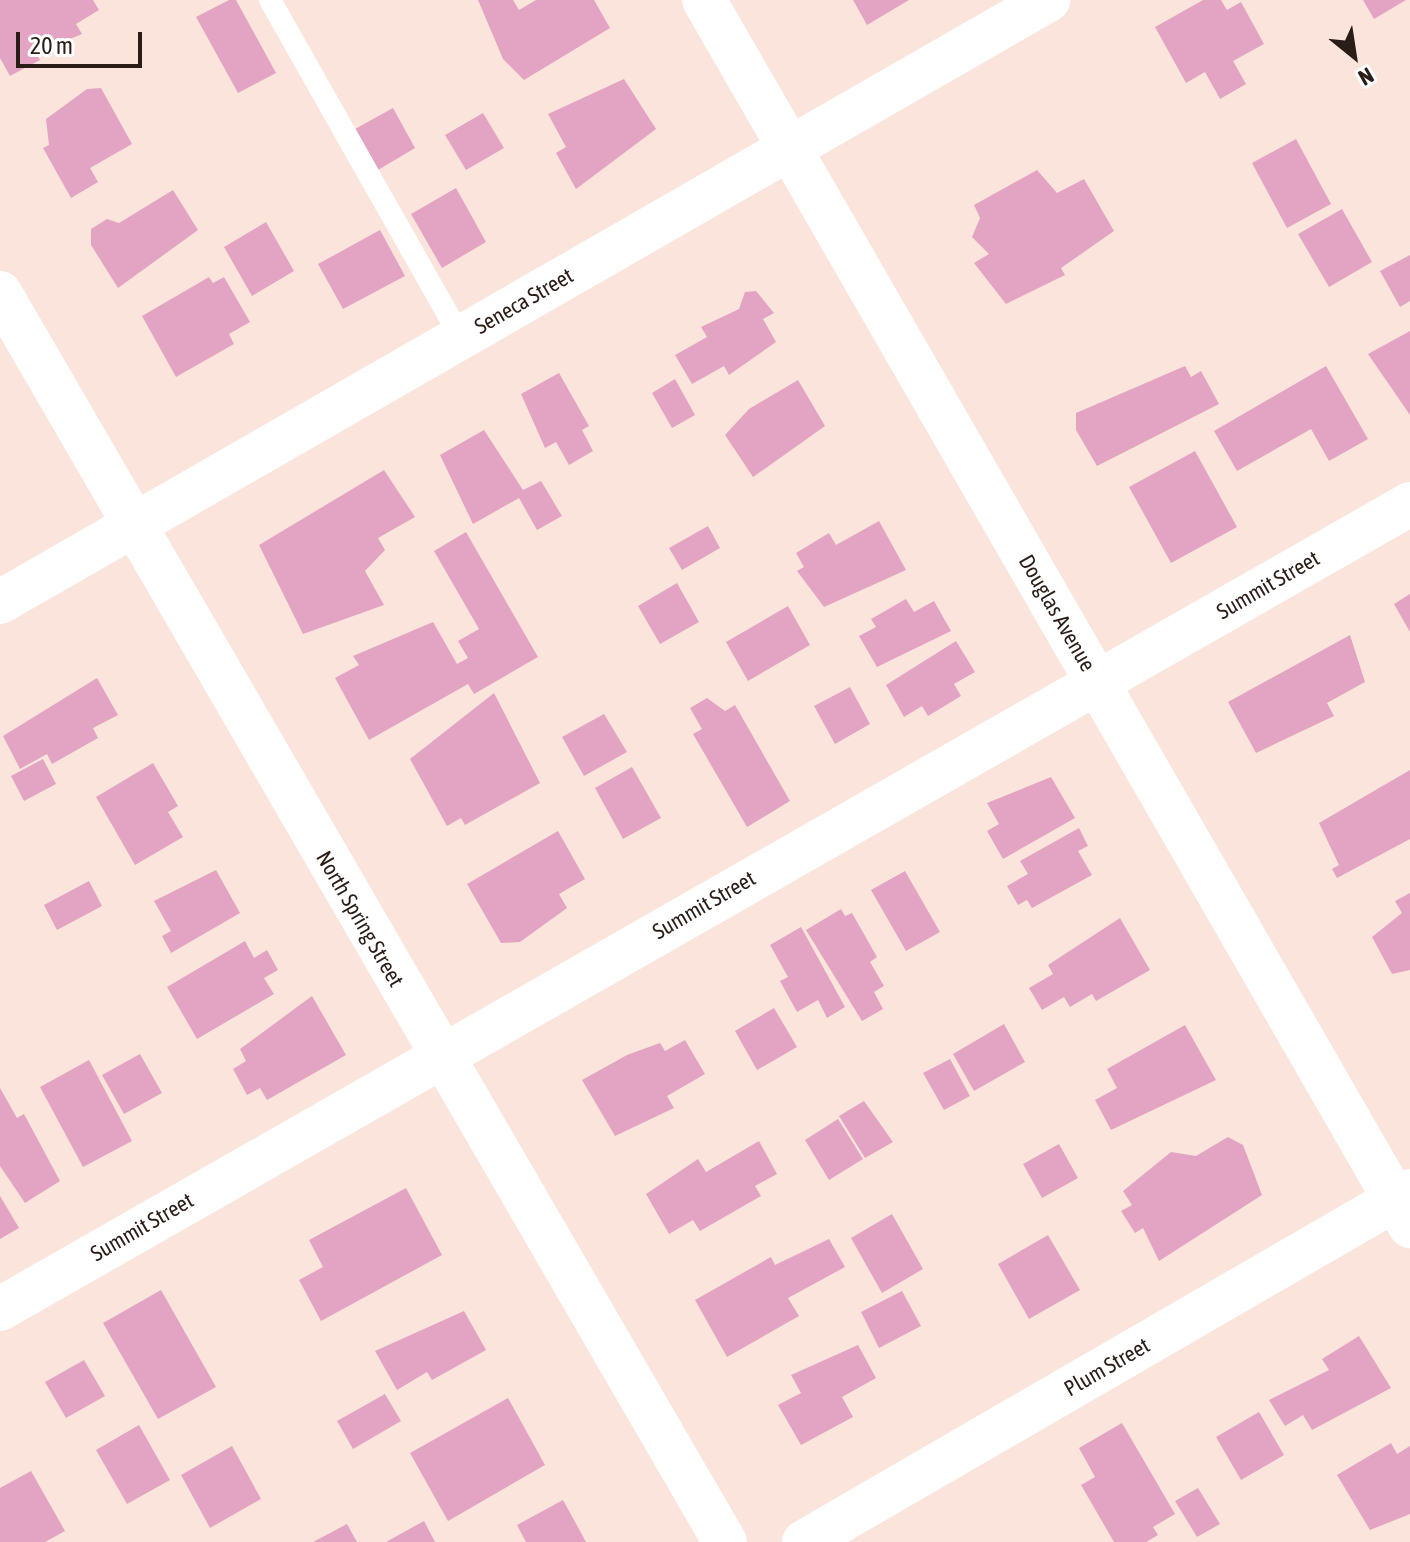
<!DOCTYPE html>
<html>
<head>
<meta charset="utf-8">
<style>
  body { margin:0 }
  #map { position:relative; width:1410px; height:1542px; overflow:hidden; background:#fbe4db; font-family:"Asap Condensed",sans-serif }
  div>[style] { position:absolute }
  .building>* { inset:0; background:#e3a4c3 }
  .lane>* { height:22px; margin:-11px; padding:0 11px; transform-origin:11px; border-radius:11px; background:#fff }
  .street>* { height:44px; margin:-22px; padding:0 22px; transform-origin:22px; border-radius:22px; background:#fff }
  span { translate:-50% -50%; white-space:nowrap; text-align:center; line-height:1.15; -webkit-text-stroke:6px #fff; paint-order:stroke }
  .street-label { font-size:22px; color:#2a1d18 }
  .north { position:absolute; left:1314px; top:16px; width:80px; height:80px; -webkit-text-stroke:6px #fff; paint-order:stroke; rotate:150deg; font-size:22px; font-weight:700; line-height:32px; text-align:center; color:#2a1d18 }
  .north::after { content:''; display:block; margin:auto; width:28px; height:36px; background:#2a1d18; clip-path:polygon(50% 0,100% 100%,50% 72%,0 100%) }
  .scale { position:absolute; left:16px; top:32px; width:126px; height:36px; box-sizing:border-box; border:4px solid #2a1d18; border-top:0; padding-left:10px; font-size:24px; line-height:28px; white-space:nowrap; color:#2a1d18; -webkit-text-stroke:6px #fff; paint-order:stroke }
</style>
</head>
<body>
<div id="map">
  <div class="building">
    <div style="clip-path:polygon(0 0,93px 0,99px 10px,76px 24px,82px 34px,36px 53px,40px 60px,10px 76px,0 58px)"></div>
    <div style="clip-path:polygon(229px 0,236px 0,276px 73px,238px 93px,196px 17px)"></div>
    <div style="clip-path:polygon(478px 0,513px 0,519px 10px,536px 0,594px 0,610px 28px,524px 80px,503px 59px)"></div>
    <div style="clip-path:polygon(853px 0,909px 0,867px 25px)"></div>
    <div style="clip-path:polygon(1203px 0,1221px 0,1227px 10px,1241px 2px,1264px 44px,1233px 61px,1246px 84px,1220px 99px,1205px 72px,1186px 83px,1155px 27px)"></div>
    <div style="clip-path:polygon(1363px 0,1406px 0,1374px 19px)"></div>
    <div style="clip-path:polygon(624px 79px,656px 129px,576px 189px,556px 153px,566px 147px,548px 114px)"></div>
    <div style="clip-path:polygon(101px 88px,132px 144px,90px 168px,98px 182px,71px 198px,43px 148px,49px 145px,46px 119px,87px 89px)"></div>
    <div style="clip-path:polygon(393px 108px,415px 148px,378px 170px,355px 129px)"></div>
    <div style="clip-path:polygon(483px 113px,504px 148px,466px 170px,445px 135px)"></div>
    <div style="clip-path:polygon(1296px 139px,1331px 204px,1287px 228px,1252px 163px)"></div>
    <div style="clip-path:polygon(1037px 170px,1057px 193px,1084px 179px,1114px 231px,1061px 268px,1065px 275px,1006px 304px,974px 263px,989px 254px,972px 237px,980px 218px,974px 205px)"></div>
    <div style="clip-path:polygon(456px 188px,486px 242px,442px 268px,411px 214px)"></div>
    <div style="clip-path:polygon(173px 190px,198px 230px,118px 288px,91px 245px,91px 229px,107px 219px,119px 223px)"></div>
    <div style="clip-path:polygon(1342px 209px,1372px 262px,1329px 287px,1298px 234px)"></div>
    <div style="clip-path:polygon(266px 222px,294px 271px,252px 296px,224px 247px)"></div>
    <div style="clip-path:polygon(380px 230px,405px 276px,343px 309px,318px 264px)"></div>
    <div style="clip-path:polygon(1410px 255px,1410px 301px,1400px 307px,1380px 271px)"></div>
    <div style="clip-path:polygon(209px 277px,213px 283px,224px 277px,250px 322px,229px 334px,234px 344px,176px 377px,142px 316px)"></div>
    <div style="clip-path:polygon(756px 291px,774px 313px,763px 319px,776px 342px,729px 375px,724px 366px,692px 384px,675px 355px,707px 337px,701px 327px,739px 309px,745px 292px)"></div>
    <div style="clip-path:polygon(1410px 331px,1410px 415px,1368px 354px)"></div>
    <div style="clip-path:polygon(1185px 366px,1191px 377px,1201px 371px,1219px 404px,1097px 466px,1076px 430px,1076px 413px)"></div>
    <div style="clip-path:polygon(1326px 366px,1368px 439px,1329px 461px,1311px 429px,1237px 471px,1214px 431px)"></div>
    <div style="clip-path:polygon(559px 373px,589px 426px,582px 430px,593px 451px,569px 465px,556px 442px,545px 448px,521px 394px)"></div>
    <div style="clip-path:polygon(675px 379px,695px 415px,672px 428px,652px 393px)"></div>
    <div style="clip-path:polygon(798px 380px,825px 426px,753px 477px,725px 435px,749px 409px)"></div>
    <div style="clip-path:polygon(484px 430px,523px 490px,541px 481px,562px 516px,537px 530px,519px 498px,473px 524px,440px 455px)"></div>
    <div style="clip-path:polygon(1195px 451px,1237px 527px,1171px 563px,1129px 487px)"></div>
    <div style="clip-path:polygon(384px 470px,415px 517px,378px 538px,385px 550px,365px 571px,384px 605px,303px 634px,259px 545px)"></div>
    <div style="clip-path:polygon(879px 521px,906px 570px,824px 607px,797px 571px,804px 567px,796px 553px,829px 533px,836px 545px)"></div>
    <div style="clip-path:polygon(708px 526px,720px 548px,682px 570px,669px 548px)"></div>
    <div style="clip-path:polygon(466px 532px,538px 657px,474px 694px,468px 684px,369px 740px,335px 678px,359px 665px,353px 656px,433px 622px,457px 664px,468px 658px,458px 641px,479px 629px,434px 551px)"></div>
    <div style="clip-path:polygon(677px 583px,699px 622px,660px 644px,638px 606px)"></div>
    <div style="clip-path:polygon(1410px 594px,1410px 632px,1394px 604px)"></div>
    <div style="clip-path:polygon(906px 599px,914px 612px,934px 601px,951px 631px,877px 667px,859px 636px,876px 627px,871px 619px)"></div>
    <div style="clip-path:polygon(788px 606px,810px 645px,748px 681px,726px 642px)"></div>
    <div style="clip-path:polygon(1350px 635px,1365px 682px,1327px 703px,1334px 716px,1256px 753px,1228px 702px)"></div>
    <div style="clip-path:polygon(956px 641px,975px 672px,954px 684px,961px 696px,928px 716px,922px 706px,904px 717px,886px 685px)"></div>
    <div style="clip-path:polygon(97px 678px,118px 715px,93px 728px,98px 738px,52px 764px,47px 754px,20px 769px,3px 736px)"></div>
    <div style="clip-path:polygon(850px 687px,870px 724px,835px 744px,814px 706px)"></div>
    <div style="clip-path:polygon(494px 693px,540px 783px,465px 825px,461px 818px,447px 826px,410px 759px)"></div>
    <div style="clip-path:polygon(707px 698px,725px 711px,735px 705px,790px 801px,747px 827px,693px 734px,702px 729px,690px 708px)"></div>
    <div style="clip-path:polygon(604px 714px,627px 752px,584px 776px,562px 737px)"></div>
    <div style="clip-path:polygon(43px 759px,56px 784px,24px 801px,11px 776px)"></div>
    <div style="clip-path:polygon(153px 763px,178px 806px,168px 812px,183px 837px,135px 865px,96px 797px)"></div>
    <div style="clip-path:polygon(632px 767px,661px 818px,623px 839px,595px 788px)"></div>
    <div style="clip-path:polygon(1410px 770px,1410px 839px,1337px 878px,1332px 869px,1339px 865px,1319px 823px)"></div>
    <div style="clip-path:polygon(1051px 777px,1075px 818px,1003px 859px,987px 831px,999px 824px,987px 803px)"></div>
    <div style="clip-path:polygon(1079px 828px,1088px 846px,1078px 851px,1092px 875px,1032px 908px,1027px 900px,1018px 905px,1007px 886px,1028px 874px,1020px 861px)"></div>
    <div style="clip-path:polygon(558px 831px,585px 879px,559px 894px,567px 908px,520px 942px,501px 943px,467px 884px)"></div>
    <div style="clip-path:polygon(216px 870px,240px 913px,171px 953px,162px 936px,171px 931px,154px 901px)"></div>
    <div style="clip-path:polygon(905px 871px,940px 932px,906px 951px,871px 890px)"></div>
    <div style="clip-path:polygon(89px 881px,102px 906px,57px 930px,44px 905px)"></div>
    <div style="clip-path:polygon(1410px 893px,1410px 970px,1392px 974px,1372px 937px,1402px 913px,1395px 901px)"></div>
    <div style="clip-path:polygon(841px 909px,845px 916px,852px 913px,877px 957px,870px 962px,884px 986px,874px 992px,883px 1009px,862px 1021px,806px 930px)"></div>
    <div style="clip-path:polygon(1120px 918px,1150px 970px,1096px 1001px,1092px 994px,1070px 1007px,1064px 997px,1042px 1010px,1029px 988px,1053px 974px,1048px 965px)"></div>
    <div style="clip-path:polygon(801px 927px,845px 1007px,827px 1018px,818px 1000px,797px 1012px,780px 981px,788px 977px,770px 945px)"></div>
    <div style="clip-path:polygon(245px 941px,254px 958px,267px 950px,278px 970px,264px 978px,274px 994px,197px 1039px,167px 987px)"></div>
    <div style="clip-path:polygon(312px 996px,346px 1055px,267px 1100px,260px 1088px,247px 1095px,233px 1069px,246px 1061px,240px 1049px)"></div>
    <div style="clip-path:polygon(774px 1008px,797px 1047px,757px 1070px,735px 1031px)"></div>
    <div style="clip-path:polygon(1004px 1024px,1025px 1062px,974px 1091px,953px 1054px)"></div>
    <div style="clip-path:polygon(1185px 1025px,1216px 1080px,1111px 1130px,1095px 1100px,1117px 1088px,1107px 1069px)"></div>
    <div style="clip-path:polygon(685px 1040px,705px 1074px,667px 1096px,674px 1108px,615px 1136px,582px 1080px,627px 1055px,660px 1043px,665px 1051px)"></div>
    <div style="clip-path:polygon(140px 1054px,162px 1093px,124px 1114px,102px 1075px)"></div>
    <div style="clip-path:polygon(950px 1059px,970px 1096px,944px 1110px,923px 1073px)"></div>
    <div style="clip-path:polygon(89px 1060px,132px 1141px,83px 1167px,40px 1087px)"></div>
    <div style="clip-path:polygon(0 1088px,17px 1118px,24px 1114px,60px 1181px,25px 1203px,0 1166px)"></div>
    <div style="clip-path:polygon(864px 1101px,893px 1142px,865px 1158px,839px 1116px)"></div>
    <div style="clip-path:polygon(838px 1119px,863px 1159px,829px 1180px,805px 1140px)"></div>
    <div style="clip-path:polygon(1228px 1137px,1243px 1145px,1262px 1195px,1159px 1261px,1143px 1228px,1135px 1233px,1121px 1211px,1132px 1205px,1123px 1191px,1171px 1152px,1196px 1156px)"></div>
    <div style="clip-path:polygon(759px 1141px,777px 1174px,755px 1186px,761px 1196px,700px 1231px,693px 1220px,669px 1234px,646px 1194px,698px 1159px,706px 1172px)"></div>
    <div style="clip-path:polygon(1059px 1144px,1078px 1178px,1042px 1198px,1023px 1164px)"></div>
    <div style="clip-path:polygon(406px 1188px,442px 1255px,321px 1321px,299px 1280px,323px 1267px,309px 1240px)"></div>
    <div style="clip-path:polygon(0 1196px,19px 1228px,0 1239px)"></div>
    <div style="clip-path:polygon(892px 1214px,923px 1269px,882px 1293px,851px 1238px)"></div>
    <div style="clip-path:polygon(1048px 1235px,1080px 1290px,1029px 1319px,998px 1264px)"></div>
    <div style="clip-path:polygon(829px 1239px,845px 1267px,788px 1298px,799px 1316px,727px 1357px,695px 1300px,771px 1257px,775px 1265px)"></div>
    <div style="clip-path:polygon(161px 1290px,216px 1387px,158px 1419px,103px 1323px)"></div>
    <div style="clip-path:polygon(902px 1291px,921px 1326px,879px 1348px,861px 1312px)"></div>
    <div style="clip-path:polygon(464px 1311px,486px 1350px,432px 1380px,427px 1372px,397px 1390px,375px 1351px)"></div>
    <div style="clip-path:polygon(1359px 1336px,1391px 1388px,1312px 1430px,1303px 1415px,1285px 1426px,1269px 1400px,1329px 1370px,1322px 1359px)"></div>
    <div style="clip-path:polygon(858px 1345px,876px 1378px,842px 1397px,853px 1417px,801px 1445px,778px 1405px,801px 1393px,791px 1375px)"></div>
    <div style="clip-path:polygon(84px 1360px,105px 1396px,66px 1418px,45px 1382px)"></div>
    <div style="clip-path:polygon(385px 1394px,401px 1421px,353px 1449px,337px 1421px)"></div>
    <div style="clip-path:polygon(508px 1398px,545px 1465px,448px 1521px,410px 1453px)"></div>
    <div style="clip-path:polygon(1259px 1412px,1284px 1455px,1241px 1480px,1216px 1437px)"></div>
    <div style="clip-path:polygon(1122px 1423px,1175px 1514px,1153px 1527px,1158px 1535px,1146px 1542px,1114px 1542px,1081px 1485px,1095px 1477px,1079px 1448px)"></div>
    <div style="clip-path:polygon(139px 1425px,170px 1480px,127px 1504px,96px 1450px)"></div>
    <div style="clip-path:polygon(1391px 1443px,1397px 1454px,1410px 1446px,1410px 1514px,1370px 1530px,1337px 1475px)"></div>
    <div style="clip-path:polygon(232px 1446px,261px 1499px,210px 1528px,181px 1475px)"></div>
    <div style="clip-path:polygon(31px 1471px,65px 1531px,45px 1542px,0 1542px,0 1488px)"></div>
    <div style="clip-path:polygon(1198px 1488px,1220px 1524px,1197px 1537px,1175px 1501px)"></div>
    <div style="clip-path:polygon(563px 1500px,586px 1542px,526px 1542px,517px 1525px)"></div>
    <div style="clip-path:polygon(424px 1521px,435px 1542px,386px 1542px)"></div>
    <div style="clip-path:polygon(347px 1524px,357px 1542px,313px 1542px)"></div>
  </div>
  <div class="lane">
    <div style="left:270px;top:0;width:387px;rotate:60.5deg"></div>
  </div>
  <div class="street">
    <div style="left:704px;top:0;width:1415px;rotate:60.06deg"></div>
    <div style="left:0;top:293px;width:1444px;rotate:59.87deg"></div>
    <div style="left:0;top:602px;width:1209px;rotate:-29.87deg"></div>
    <div style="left:0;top:1309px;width:1624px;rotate:-29.72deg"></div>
    <div style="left:804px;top:1542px;width:700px;rotate:-30.08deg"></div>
  </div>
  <div class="street-label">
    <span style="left:524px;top:301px;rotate:-30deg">Seneca Street</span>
    <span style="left:1268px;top:585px;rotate:-30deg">Summit Street</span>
    <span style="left:1057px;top:613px;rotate:60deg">Douglas Avenue</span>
    <span style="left:704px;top:905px;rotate:-30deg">Summit Street</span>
    <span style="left:360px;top:919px;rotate:60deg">North Spring Street</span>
    <span style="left:142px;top:1227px;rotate:-30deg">Summit Street</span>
    <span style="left:1107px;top:1367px;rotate:-30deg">Plum Street</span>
  </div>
  <div class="north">N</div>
  <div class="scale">20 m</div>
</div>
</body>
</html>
